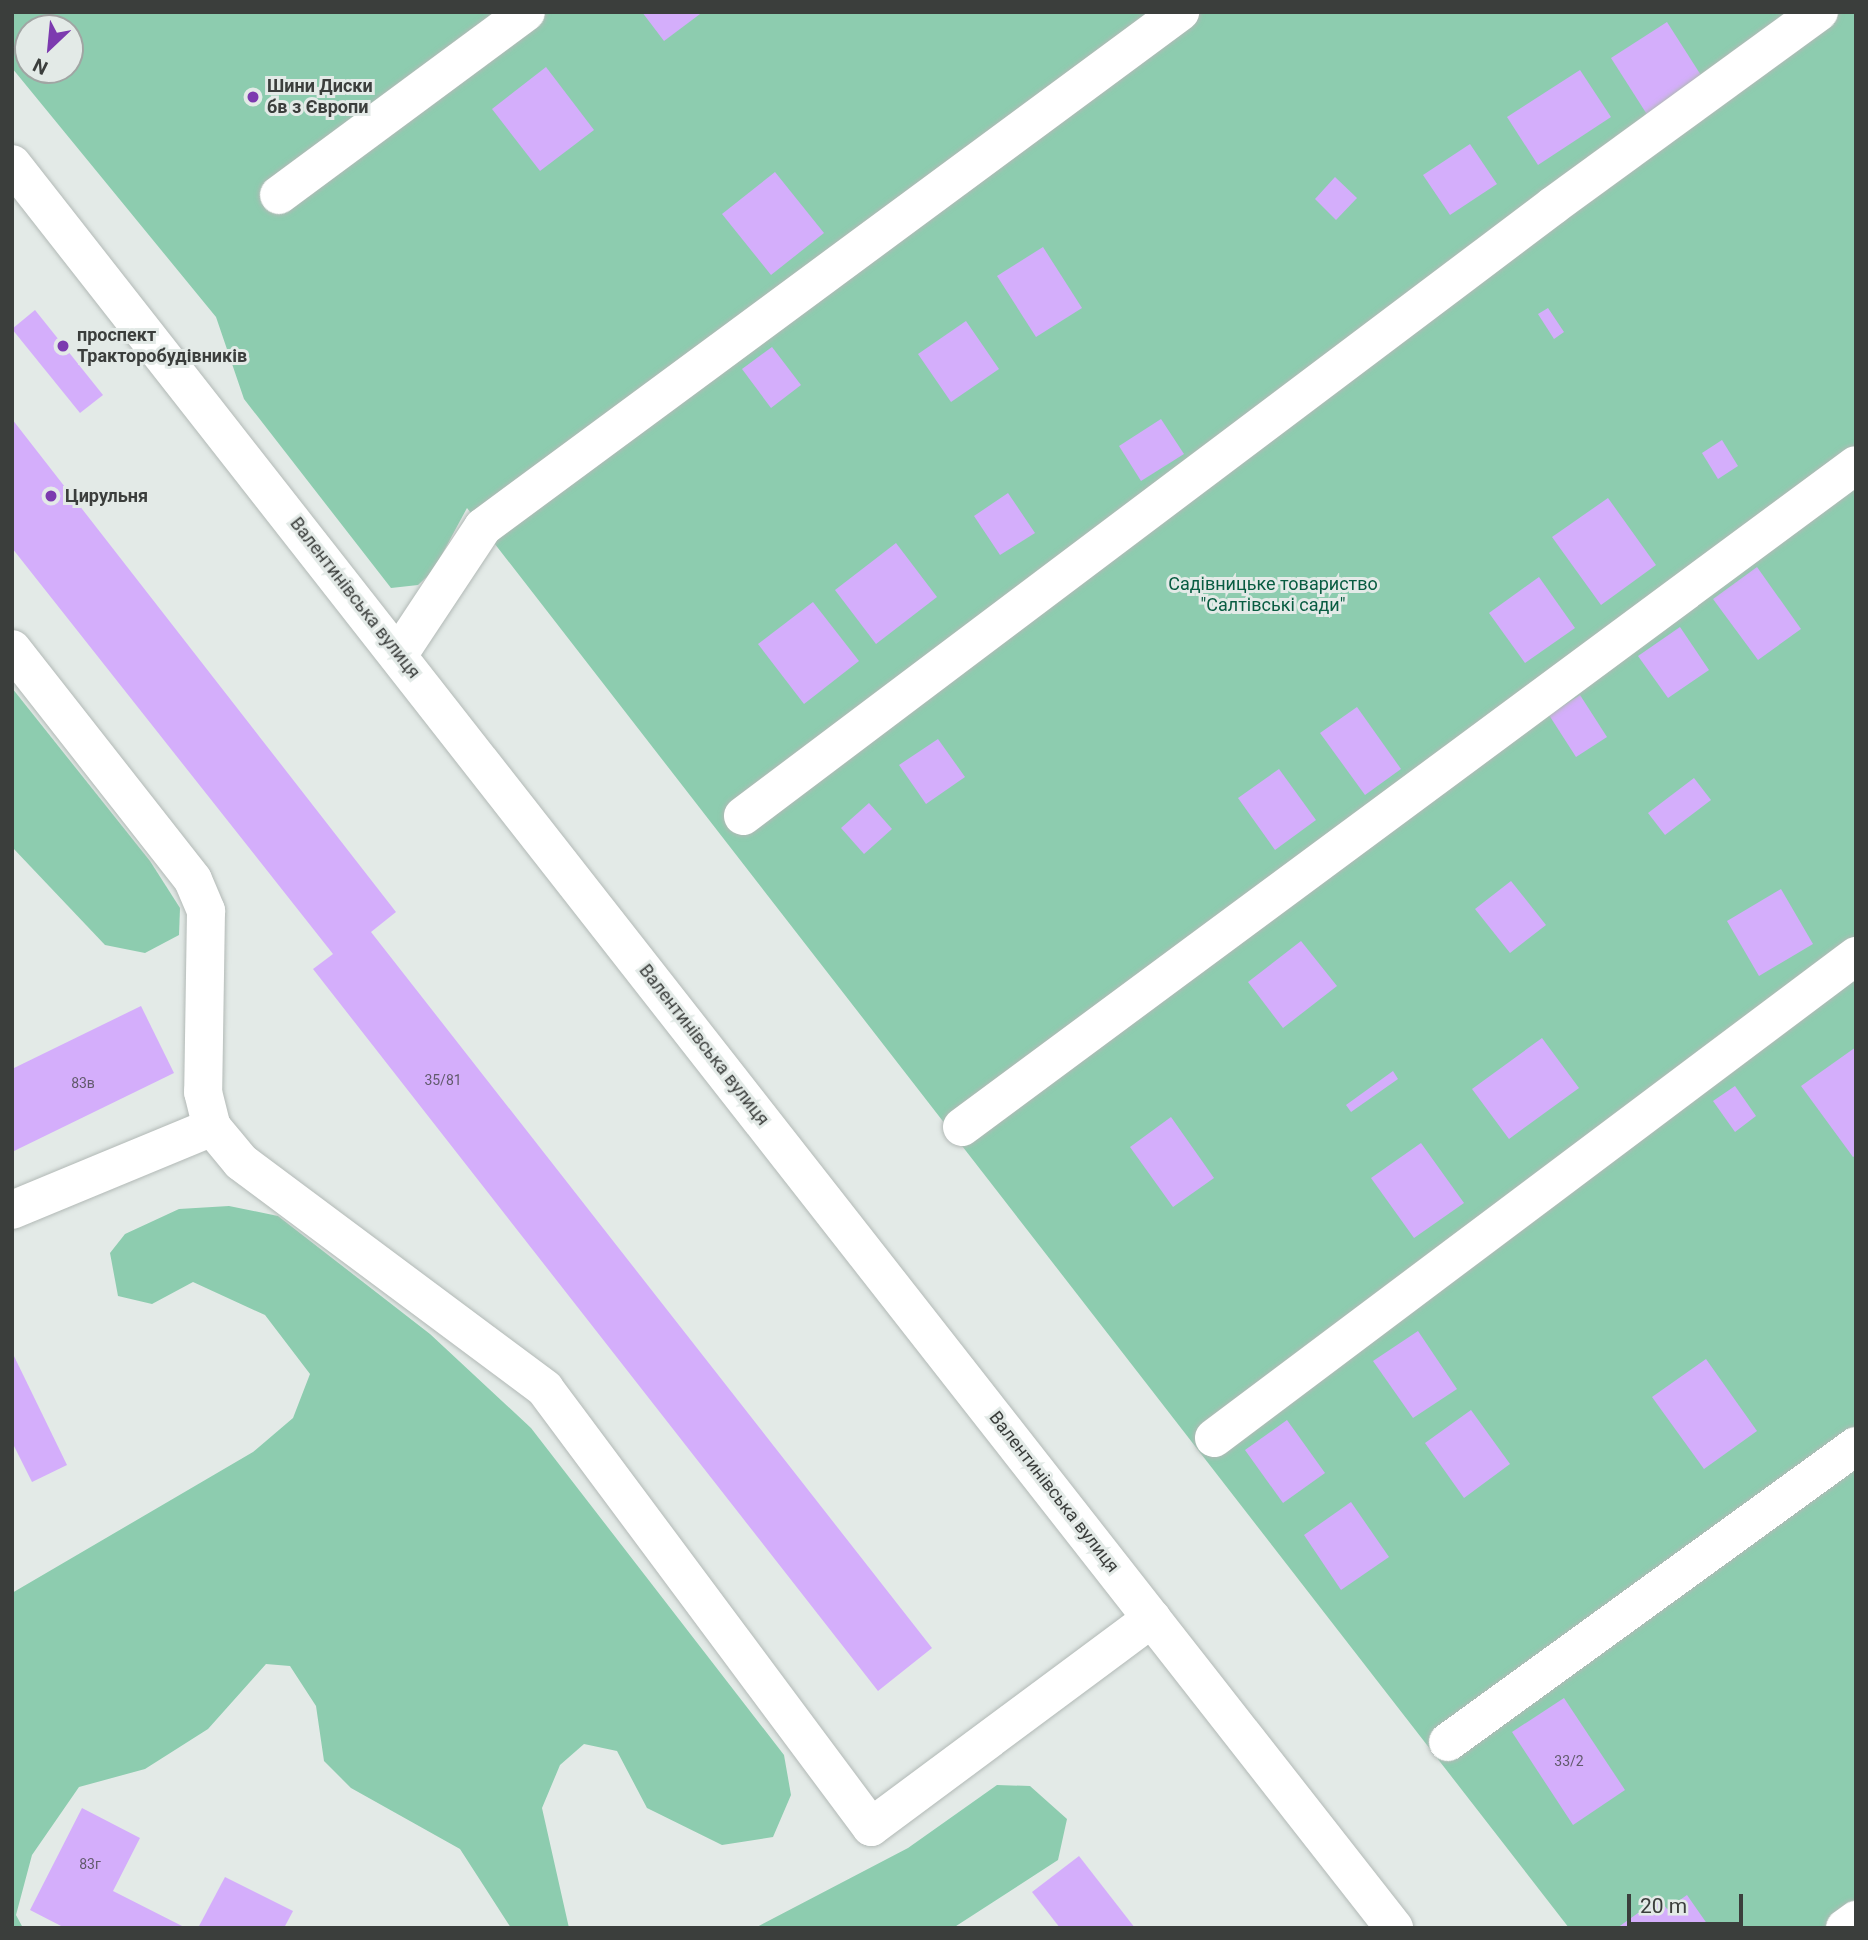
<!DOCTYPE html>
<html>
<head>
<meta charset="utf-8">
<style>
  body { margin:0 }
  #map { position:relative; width:1868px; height:1940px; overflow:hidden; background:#e3eae7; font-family:Roboto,sans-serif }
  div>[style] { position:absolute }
  .green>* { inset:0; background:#8dccaf }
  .building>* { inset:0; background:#d4aefb }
  .roads { filter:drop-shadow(0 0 2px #b2b9b6) drop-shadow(0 0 2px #b2b9b6) }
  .minor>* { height:38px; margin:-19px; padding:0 19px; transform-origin:19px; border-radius:19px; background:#fff }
  .dots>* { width:19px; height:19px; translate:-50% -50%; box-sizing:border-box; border:4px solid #e3eae7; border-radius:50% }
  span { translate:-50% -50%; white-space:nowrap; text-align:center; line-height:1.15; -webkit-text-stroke:6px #e3eae7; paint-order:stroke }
  .number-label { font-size:14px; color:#615a6c }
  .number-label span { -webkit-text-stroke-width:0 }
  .poi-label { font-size:18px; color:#3b3e3c; font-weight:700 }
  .left { translate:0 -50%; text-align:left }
  .park-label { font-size:18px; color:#085c41 }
  .street-label { font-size:18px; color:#3b3e3c }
  .frame { position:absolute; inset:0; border:14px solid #3b3e3c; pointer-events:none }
  .north { position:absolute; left:14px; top:14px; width:70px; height:70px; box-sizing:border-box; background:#e3eae7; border:2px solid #a0a5a3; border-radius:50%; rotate:206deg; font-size:19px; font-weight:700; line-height:28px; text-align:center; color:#3b3e3c }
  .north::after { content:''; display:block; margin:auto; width:24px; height:32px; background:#7c3aaf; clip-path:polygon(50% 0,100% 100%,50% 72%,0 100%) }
  .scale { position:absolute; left:1627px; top:1894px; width:116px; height:32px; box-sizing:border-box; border:4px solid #3b3e3c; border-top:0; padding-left:9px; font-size:21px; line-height:24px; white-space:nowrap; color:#3b3e3c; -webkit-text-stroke:5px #e3eae7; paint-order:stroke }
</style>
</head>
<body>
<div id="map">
  <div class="green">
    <div style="clip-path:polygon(evenodd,12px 12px,1856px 12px,1856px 1928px,1569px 1928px,467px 508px,433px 571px,418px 585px,391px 588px,244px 399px,216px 317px,12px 68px,12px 12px,28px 28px,70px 28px,70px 70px,28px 70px,28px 28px)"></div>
    <div style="clip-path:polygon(12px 688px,150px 861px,180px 908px,179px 935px,145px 953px,105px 945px,12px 847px)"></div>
    <div style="clip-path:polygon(229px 1206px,278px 1216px,430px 1334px,531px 1428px,784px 1755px,791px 1795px,773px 1837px,722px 1845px,647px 1808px,617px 1751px,584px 1744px,560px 1765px,542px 1808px,569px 1928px,511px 1928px,460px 1849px,351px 1788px,324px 1761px,316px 1706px,290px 1666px,266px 1664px,208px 1729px,145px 1769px,79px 1787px,32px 1855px,16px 1915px,23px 1928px,12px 1928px,12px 1593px,253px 1452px,293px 1418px,310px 1374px,265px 1315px,193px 1282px,152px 1304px,118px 1296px,110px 1253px,125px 1234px,179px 1209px)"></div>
    <div style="clip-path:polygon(997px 1785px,1030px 1786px,1067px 1819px,1058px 1860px,953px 1928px,755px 1928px,908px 1848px)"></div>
  </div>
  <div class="building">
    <div style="clip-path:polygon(642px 12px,699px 12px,700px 14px,664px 41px)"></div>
    <div style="clip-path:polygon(1667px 22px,1704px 80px,1648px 116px,1611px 58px)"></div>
    <div style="clip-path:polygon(546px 67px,594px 130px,540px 171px,492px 109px)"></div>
    <div style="clip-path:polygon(1580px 70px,1611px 117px,1538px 165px,1507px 117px)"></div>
    <div style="clip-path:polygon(1470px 144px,1497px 184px,1450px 215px,1423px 175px)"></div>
    <div style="clip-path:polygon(775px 172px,824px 233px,771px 275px,722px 214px)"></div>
    <div style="clip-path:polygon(1335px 177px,1357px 198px,1336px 220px,1315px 199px)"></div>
    <div style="clip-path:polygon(1043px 247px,1082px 308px,1036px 337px,997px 276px)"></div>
    <div style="clip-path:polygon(1548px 308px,1564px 332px,1554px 339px,1538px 314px)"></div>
    <div style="clip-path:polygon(35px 310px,103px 395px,80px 413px,12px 329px)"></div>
    <div style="clip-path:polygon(966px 321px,999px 369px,951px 402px,918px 354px)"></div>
    <div style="clip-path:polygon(772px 347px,801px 385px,771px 408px,742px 369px)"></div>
    <div style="clip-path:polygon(12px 419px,396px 912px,371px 932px,932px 1648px,878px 1691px,313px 969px,333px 954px,12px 548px)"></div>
    <div style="clip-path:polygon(1161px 419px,1184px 454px,1141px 481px,1119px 446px)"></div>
    <div style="clip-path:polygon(1722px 440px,1738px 466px,1718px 479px,1702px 453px)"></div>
    <div style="clip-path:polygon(1008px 493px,1035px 533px,1000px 555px,974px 516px)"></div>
    <div style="clip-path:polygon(1608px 498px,1656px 565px,1601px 605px,1552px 537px)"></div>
    <div style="clip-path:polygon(896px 543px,937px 597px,876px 644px,835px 590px)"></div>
    <div style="clip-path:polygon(1757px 567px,1801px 629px,1758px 660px,1713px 599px)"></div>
    <div style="clip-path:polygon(1539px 577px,1575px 628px,1525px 663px,1489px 613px)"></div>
    <div style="clip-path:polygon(813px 602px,859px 661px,804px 704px,758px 644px)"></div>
    <div style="clip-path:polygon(1680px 627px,1709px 670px,1668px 698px,1638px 656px)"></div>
    <div style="clip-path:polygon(1580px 695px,1607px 737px,1576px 757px,1549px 715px)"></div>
    <div style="clip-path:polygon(1357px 707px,1401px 769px,1365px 795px,1320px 733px)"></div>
    <div style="clip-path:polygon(938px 739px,965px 777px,926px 804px,899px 765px)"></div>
    <div style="clip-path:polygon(1279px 769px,1316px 820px,1275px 850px,1238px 798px)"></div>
    <div style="clip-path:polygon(1694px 778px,1711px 800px,1665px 835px,1648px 813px)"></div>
    <div style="clip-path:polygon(869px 803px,892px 829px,864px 854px,841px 828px)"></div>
    <div style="clip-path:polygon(1511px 881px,1546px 925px,1510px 953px,1475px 909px)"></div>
    <div style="clip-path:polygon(1781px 889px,1813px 944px,1759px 976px,1727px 921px)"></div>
    <div style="clip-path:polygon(1301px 941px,1337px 986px,1283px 1028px,1248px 982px)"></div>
    <div style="clip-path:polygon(141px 1006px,174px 1073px,12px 1152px,12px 1069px)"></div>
    <div style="clip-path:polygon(1542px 1038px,1579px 1088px,1509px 1139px,1472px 1089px)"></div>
    <div style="clip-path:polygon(1856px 1047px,1856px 1155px,1853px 1157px,1801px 1086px)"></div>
    <div style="clip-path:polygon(1393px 1071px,1398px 1079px,1351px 1112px,1346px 1105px)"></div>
    <div style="clip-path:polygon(1735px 1086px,1756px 1116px,1735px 1132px,1713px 1101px)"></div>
    <div style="clip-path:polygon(1171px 1117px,1214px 1178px,1173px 1207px,1130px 1147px)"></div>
    <div style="clip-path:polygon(1421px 1143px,1464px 1203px,1414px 1238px,1371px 1178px)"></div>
    <div style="clip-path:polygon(1418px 1331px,1457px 1389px,1413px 1418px,1373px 1361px)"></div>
    <div style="clip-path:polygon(12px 1352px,67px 1465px,32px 1482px,12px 1442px)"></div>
    <div style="clip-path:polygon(1706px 1359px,1757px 1431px,1704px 1469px,1652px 1397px)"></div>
    <div style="clip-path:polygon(1471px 1410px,1510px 1464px,1464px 1498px,1425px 1443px)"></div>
    <div style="clip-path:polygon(1287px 1420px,1325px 1473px,1283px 1503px,1245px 1450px)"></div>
    <div style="clip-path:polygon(1351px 1502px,1389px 1557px,1341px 1590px,1304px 1535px)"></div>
    <div style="clip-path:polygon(1564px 1698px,1625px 1790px,1573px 1825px,1512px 1732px)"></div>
    <div style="clip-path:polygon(82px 1808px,140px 1838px,113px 1891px,186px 1928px,65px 1928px,30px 1910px)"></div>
    <div style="clip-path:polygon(1079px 1856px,1135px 1928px,1060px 1928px,1032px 1892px)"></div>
    <div style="clip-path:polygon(225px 1877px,293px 1911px,284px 1928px,198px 1928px)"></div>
    <div style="clip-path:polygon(1687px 1895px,1710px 1928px,1617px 1928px,1659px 1898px,1667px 1909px)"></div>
  </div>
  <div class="roads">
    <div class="minor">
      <div style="left:12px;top:164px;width:2241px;rotate:51.92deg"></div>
      <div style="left:279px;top:195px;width:307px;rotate:-36.5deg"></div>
      <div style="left:12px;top:649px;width:293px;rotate:51.9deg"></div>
      <div style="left:193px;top:880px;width:34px;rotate:67deg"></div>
      <div style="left:206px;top:911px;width:181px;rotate:90.9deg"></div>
      <div style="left:203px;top:1092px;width:36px;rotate:76deg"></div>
      <div style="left:212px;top:1127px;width:45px;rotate:50.4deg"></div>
      <div style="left:241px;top:1162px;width:379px;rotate:36.7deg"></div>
      <div style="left:545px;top:1389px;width:546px;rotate:53.34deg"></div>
      <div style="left:871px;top:1827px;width:350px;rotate:-36.6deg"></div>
      <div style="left:399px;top:654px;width:152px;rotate:-56.5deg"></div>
      <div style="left:483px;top:527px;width:867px;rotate:-36.46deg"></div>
      <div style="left:743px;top:816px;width:1015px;rotate:-36.99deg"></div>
      <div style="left:1554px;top:205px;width:328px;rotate:-36.1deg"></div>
      <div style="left:962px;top:1127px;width:1112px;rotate:-36.52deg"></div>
      <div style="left:12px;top:1210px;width:217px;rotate:-22.5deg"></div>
      <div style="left:1214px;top:1438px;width:803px;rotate:-36.9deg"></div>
      <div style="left:1448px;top:1742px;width:504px;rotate:-35.96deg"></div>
      <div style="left:1845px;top:1928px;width:14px;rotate:-36deg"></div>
    </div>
  </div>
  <div class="dots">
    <div style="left:253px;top:97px;background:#7c3aaf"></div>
    <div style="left:63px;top:346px;background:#7c3aaf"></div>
    <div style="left:51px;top:496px;background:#7c3aaf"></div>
  </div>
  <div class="number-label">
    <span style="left:443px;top:1080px">35/81</span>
    <span style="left:83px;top:1083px">83в</span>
    <span style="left:1569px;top:1761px">33/2</span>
    <span style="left:90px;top:1864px">83г</span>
  </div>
  <div class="poi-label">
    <span class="left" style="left:267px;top:97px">Шини Диски<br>бв з Європи</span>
    <span class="left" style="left:77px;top:346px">проспект<br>Тракторобудівників</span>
    <span class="left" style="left:65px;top:496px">Цирульня</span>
  </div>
  <div class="park-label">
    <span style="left:1273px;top:595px">Садівницьке товариство<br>"Салтівські сади"</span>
  </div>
  <div class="street-label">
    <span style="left:355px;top:598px;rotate:52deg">Валентинівська вулиця</span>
    <span style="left:704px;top:1045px;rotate:52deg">Валентинівська вулиця</span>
    <span style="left:1054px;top:1492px;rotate:52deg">Валентинівська вулиця</span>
  </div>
  <div class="frame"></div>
  <div class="north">N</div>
  <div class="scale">20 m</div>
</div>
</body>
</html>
